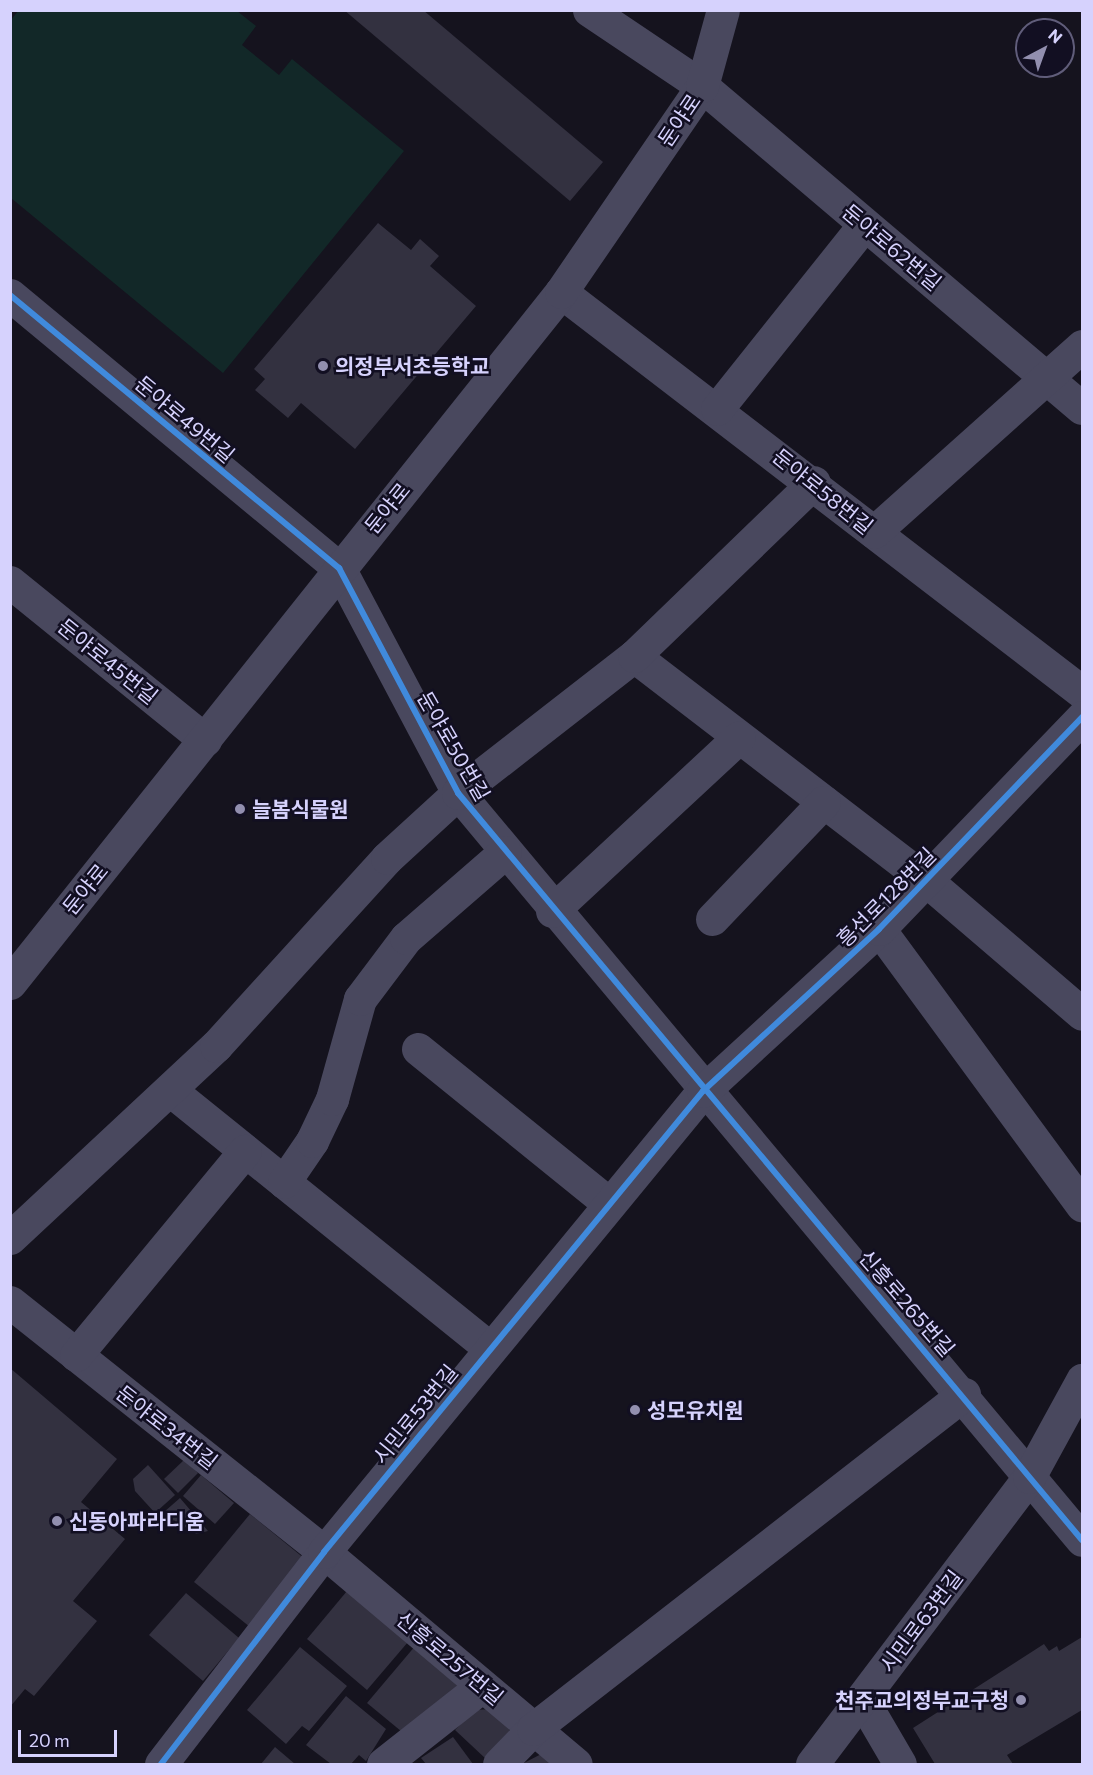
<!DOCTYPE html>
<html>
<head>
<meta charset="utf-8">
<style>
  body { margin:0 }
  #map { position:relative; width:1093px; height:1775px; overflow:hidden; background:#15131e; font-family:Commissioner,"Noto Sans KR",sans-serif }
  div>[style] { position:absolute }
  .green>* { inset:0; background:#122828 }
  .building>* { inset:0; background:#333140 }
  .minor>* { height:33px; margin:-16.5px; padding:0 16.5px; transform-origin:16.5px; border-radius:16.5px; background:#49485e }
  .cycleway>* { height:6px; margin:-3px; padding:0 3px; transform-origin:3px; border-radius:3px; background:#408adc }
  .dots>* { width:16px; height:16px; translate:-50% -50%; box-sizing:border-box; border:3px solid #120f22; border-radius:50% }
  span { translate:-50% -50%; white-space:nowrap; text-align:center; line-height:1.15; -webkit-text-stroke:5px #120f22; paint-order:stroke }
  .street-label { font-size:21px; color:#d6d2fd }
  .poi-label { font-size:21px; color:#d6d2fd; font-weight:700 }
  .left { translate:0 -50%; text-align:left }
  .right { translate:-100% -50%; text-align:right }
  .frame { position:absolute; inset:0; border:12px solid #d6d2fd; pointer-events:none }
  .north { position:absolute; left:1015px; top:18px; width:60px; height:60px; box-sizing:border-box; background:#120f22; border:2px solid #605d7a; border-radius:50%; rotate:41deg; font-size:16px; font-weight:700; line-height:24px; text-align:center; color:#d6d2fd }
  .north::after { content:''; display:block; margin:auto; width:21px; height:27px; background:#928faf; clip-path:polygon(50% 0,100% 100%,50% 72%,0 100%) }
  .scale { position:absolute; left:18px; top:1730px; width:99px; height:27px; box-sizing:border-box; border:3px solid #d6d2fd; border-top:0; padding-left:8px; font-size:18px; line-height:21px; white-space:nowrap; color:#d6d2fd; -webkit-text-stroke:4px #120f22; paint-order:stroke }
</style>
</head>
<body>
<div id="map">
  <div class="green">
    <div style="clip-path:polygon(19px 10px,237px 11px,256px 26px,242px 45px,279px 75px,292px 59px,404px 151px,223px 373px,11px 198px,10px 21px)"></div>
  </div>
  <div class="building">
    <div style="clip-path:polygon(344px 10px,423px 10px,603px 162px,570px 201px)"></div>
    <div style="clip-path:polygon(378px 223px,411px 250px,420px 239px,439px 256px,430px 266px,476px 306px,355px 449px,301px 403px,288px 418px,255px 390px,265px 379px,254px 369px)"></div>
    <div style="clip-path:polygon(10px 1368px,117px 1459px,81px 1502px,125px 1539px,73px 1601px,97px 1621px,34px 1696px,25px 1689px,10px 1707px)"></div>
    <div style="clip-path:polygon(185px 1459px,198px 1473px,178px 1493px,164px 1479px)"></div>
    <div style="clip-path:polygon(148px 1465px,175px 1495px,155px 1513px,135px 1491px,133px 1479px)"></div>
    <div style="clip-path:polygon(201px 1475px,234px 1503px,215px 1524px,183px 1496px)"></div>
    <div style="clip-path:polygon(180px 1498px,208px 1531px,196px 1534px,188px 1525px,182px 1530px,174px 1520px,164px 1529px,156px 1519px)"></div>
    <div style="clip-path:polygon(250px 1514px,305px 1559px,250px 1627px,194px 1582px)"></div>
    <div style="clip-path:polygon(347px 1591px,408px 1642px,367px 1690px,307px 1639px)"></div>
    <div style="clip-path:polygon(186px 1593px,239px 1638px,203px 1681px,149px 1635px)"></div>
    <div style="clip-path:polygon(1082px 1637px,1082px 1710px,1007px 1755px,1013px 1764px,935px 1764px,913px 1728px,1044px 1644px,1049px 1651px,1057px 1646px,1059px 1651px)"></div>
    <div style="clip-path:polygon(416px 1645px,466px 1686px,407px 1736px,367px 1703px)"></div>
    <div style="clip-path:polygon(300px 1647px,347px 1686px,309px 1731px,302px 1726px,286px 1744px,247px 1710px)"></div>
    <div style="clip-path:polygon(346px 1696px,386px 1729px,366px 1761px,359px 1755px,351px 1764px,331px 1764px,306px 1745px)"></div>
    <div style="clip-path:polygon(492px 1709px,508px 1721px,510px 1735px,486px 1759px,455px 1730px,474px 1710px)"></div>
    <div style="clip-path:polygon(453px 1737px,473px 1764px,426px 1764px,421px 1758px)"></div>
    <div style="clip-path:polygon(275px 1747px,295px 1764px,261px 1764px)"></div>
    <div style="clip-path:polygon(549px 1750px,563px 1764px,522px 1764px)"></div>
  </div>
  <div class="minor">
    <div style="left:589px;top:10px;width:136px;rotate:33.9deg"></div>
    <div style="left:702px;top:86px;width:498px;rotate:40.3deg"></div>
    <div style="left:561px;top:292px;width:657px;rotate:37.52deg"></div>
    <div style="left:10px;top:295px;width:428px;rotate:39.7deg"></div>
    <div style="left:339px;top:568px;width:255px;rotate:62.1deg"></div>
    <div style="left:458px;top:793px;width:973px;rotate:50.13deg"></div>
    <div style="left:717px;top:409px;width:236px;rotate:-51.4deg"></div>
    <div style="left:874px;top:532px;width:279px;rotate:-41.8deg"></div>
    <div style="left:10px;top:582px;width:251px;rotate:39deg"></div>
    <div style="left:634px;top:656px;width:369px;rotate:37.5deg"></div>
    <div style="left:927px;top:881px;width:204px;rotate:40.6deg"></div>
    <div style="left:552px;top:911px;width:255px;rotate:-42.9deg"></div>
    <div style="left:712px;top:919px;width:162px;rotate:-46.3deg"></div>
    <div style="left:879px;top:929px;width:343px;rotate:53.7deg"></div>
    <div style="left:10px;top:983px;width:884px;rotate:-51.43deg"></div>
    <div style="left:561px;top:292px;width:250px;rotate:-55.6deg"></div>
    <div style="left:702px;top:86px;width:79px;rotate:-74.6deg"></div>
    <div style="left:418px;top:1049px;width:245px;rotate:39deg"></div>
    <div style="left:170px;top:1090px;width:411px;rotate:38.9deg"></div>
    <div style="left:284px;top:1182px;width:50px;rotate:-55.7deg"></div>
    <div style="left:312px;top:1141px;width:47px;rotate:-64.5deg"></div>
    <div style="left:332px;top:1099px;width:104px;rotate:-74.4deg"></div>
    <div style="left:360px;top:999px;width:76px;rotate:-53deg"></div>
    <div style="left:406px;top:938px;width:131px;rotate:-41deg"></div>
    <div style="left:10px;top:1238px;width:282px;rotate:-43deg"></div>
    <div style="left:216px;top:1046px;width:254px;rotate:-47.7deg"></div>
    <div style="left:387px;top:858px;width:96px;rotate:-42.5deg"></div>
    <div style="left:458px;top:793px;width:223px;rotate:-37.9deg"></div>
    <div style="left:634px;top:656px;width:250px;rotate:-44deg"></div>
    <div style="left:10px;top:1302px;width:401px;rotate:38.5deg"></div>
    <div style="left:324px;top:1552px;width:329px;rotate:40.1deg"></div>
    <div style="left:76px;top:1355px;width:265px;rotate:-50.4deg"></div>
    <div style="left:862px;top:1699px;width:75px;rotate:59.7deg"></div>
    <div style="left:161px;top:1764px;width:267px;rotate:-52.4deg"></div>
    <div style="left:324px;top:1552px;width:597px;rotate:-50.58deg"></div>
    <div style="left:703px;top:1091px;width:239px;rotate:-42.6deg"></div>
    <div style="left:879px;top:929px;width:294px;rotate:-46.2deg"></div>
    <div style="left:383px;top:1764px;width:126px;rotate:-38.2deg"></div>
    <div style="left:499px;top:1764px;width:49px;rotate:-45.8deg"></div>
    <div style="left:533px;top:1729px;width:546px;rotate:-37.86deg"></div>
    <div style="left:812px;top:1764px;width:360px;rotate:-52.9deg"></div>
    <div style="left:1029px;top:1477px;width:111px;rotate:-61.3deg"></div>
  </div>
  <div class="cycleway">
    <div style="left:10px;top:295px;width:428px;rotate:39.7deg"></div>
    <div style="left:339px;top:568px;width:255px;rotate:62.1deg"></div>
    <div style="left:458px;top:793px;width:973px;rotate:50.13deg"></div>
    <div style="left:161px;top:1764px;width:267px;rotate:-52.4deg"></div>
    <div style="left:324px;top:1552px;width:597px;rotate:-50.58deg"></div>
    <div style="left:703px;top:1091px;width:239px;rotate:-42.6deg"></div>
    <div style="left:879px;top:929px;width:294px;rotate:-46.2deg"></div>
  </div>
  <div class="dots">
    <div style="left:323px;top:366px;background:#928faf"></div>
    <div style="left:240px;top:809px;background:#928faf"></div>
    <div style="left:635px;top:1410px;background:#928faf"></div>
    <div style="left:57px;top:1521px;background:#928faf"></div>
    <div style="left:1021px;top:1700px;background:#928faf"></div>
  </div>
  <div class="street-label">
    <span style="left:679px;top:120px;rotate:-56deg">둔야로</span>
    <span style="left:892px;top:247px;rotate:40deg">둔야로62번길</span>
    <span style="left:185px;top:419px;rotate:40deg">둔야로49번길</span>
    <span style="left:823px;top:491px;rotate:39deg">둔야로58번길</span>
    <span style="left:387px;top:508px;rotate:-51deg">둔야로</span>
    <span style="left:108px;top:661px;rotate:39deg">둔야로45번길</span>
    <span style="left:454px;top:746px;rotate:60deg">둔야로50번길</span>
    <span style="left:85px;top:889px;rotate:-51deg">둔야로</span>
    <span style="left:886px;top:897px;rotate:-45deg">흥선로128번길</span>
    <span style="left:907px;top:1303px;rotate:49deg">신흥로265번길</span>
    <span style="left:415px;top:1414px;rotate:-51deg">시민로53번길</span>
    <span style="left:167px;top:1427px;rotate:38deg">둔야로34번길</span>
    <span style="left:921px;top:1621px;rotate:-53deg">시민로63번길</span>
    <span style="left:450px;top:1658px;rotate:40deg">신흥로257번길</span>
  </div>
  <div class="poi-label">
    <span class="left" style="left:335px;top:366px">의정부서초등학교</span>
    <span class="left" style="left:252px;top:809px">늘봄식물원</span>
    <span class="left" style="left:647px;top:1410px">성모유치원</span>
    <span class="left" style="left:69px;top:1521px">신동아파라디움</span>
    <span class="right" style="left:1009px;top:1700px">천주교의정부교구청</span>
  </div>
  <div class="frame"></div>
  <div class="north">N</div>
  <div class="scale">20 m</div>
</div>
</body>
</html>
